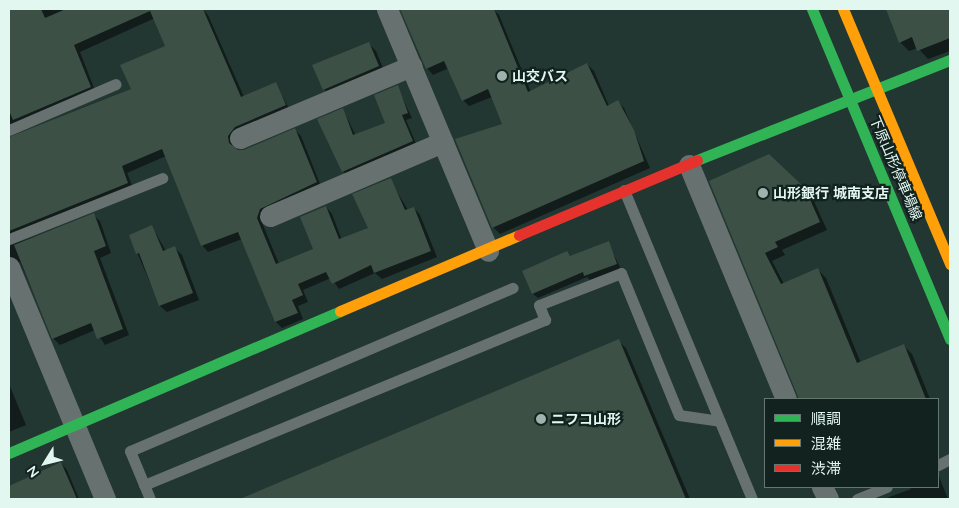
<!DOCTYPE html>
<html>
<head>
<meta charset="utf-8">
<style>
  body { margin:0 }
  #map { position:relative; width:959px; height:508px; overflow:hidden; background:#223632; font-family:Quicksand,"Noto Sans JP",sans-serif }
  div>[style] { position:absolute }
  .shadow>* { inset:0; background:#0007 }
  .building>* { inset:0; background:#3d5046 }
  .lane>* { height:11px; margin:-5.5px; padding:0 5.5px; transform-origin:5.5px; border-radius:5.5px; background:#677170 }
  .street>* { height:21px; margin:-10.5px; padding:0 10.5px; transform-origin:10.5px; border-radius:10.5px; background:#677170 }
  .fast>* { height:11px; margin:-5.5px; padding:0 5.5px; transform-origin:5.5px; border-radius:5.5px; background:#30b455 }
  .slow>* { height:11px; margin:-5.5px; padding:0 5.5px; transform-origin:5.5px; border-radius:5.5px; background:#ff9f0a }
  .jam>* { height:11px; margin:-5.5px; padding:0 5.5px; transform-origin:5.5px; border-radius:5.5px; background:#e5322d }
  .dots>* { width:14px; height:14px; translate:-50% -50%; box-sizing:border-box; border:2px solid #12221e; border-radius:50% }
  span { translate:-50% -50%; white-space:nowrap; text-align:center; line-height:1.15; -webkit-text-stroke:4.5px #12221e; paint-order:stroke }
  .poi-label { font-size:14px; color:#e3f7f1; font-weight:700 }
  .left { translate:0 -50%; text-align:left }
  .street-label { font-size:14px; color:#e3f7f1 }
  .frame { position:absolute; inset:0; border:10px solid #e3f7f1; pointer-events:none }
  .legend { position:absolute; left:764px; top:398px; width:175px; height:90px; box-sizing:border-box; background:#12221e; border:1px solid #667772; margin:0; padding:6px 9px; list-style:none; font-size:15px; color:#e3f7f1 }
  .legend li { display:flex; align-items:center; gap:10px; height:25px }
  .legend b { width:25px; border:1px solid #667772 }
  .north { position:absolute; left:20px; top:438px; width:50px; height:50px; -webkit-text-stroke:4px #12221e; paint-order:stroke; rotate:234deg; font-size:14px; font-weight:700; line-height:20px; text-align:center; color:#e3f7f1 }
  .north::after { content:''; display:block; margin:auto; width:18px; height:22px; background:#e3f7f1; clip-path:polygon(50% 0,100% 100%,50% 72%,0 100%) }
</style>
</head>
<body>
<div id="map">
  <div class="shadow">
    <div style="clip-path:polygon(evenodd,9px 9px,186px 9px,189px 15px,202px 9px,208px 15px,244px 97px,275px 83px,291px 112px,234px 143px,234px 149px,245px 151px,295px 130px,301px 136px,322px 189px,266px 215px,263px 225px,279px 264px,315px 250px,326px 207px,332px 214px,342px 240px,370px 228px,390px 180px,408px 210px,414px 208px,420px 215px,437px 257px,382px 279px,375px 273px,339px 289px,331px 278px,303px 290px,308px 302px,298px 306px,303px 319px,282px 328px,276px 322px,242px 239px,208px 252px,202px 245px,166px 156px,127px 173px,134px 190px,9px 235px,9px 9px,155px 18px,167px 46px,133px 90px,9px 137px,12px 129px,96px 93px,80px 52px,155px 18px)"></div>
    <div style="clip-path:polygon(401px 9px,450px 9px,456px 23px,493px 9px,499px 15px,531px 92px,587px 64px,594px 71px,609px 106px,617px 101px,624px 108px,650px 168px,500px 234px,493px 227px,504px 125px,492px 97px,469px 106px,463px 100px,449px 68px,433px 75px,427px 68px)"></div>
    <div style="clip-path:polygon(888px 9px,950px 9px,950px 51px,928px 59px,918px 48px,909px 51px,900px 42px)"></div>
    <div style="clip-path:polygon(369px 44px,376px 51px,385px 73px,331px 96px,324px 89px)"></div>
    <div style="clip-path:polygon(397px 87px,412px 118px,406px 120px,417px 146px,348px 176px,343px 171px,343px 110px,356px 136px,387px 124px)"></div>
    <div style="clip-path:polygon(711px 182px,804px 189px,812px 197px,827px 230px,782px 250px,785px 255px,772px 261px,784px 284px,818px 270px,826px 278px,861px 363px,904px 346px,912px 354px,930px 399px,800px 399px)"></div>
    <div style="clip-path:polygon(93px 215px,100px 221px,111px 253px,100px 258px,129px 335px,105px 345px,95px 330px,60px 345px,53px 338px,20px 262px,9px 264px,9px 246px)"></div>
    <div style="clip-path:polygon(152px 227px,166px 251px,175px 248px,182px 255px,199px 300px,167px 312px,160px 306px,130px 236px)"></div>
    <div style="clip-path:polygon(608px 243px,621px 269px,590px 280px,587px 277px,538px 298px,533px 294px,567px 252px,571px 257px)"></div>
    <div style="clip-path:polygon(618px 341px,626px 348px,690px 499px,243px 499px)"></div>
    <div style="clip-path:polygon(9px 384px,26px 425px,9px 432px)"></div>
    <div style="clip-path:polygon(61px 463px,67px 470px,79px 499px,9px 499px,9px 487px)"></div>
    <div style="clip-path:polygon(938px 474px,948px 499px,884px 499px,911px 489px,910px 487px,938px 487px)"></div>
  </div>
  <div class="building">
    <div style="clip-path:polygon(9px 9px,41px 9px,45px 18px,66px 9px,203px 9px,241px 97px,276px 82px,286px 105px,235px 127px,228px 136px,229px 143px,238px 150px,244px 150px,295px 128px,317px 182px,260px 209px,257px 218px,276px 264px,313px 249px,300px 217px,326px 206px,339px 239px,368px 228px,352px 194px,391px 178px,405px 210px,414px 207px,431px 251px,374px 273px,371px 265px,332px 284px,326px 272px,298px 284px,303px 295px,292px 300px,298px 313px,275px 322px,238px 232px,201px 246px,162px 149px,122px 166px,128px 183px,9px 231px,9px 137px,131px 89px,120px 65px,165px 46px,150px 11px,74px 45px,91px 87px,13px 120px,9px 111px)"></div>
    <div style="clip-path:polygon(400px 9px,494px 9px,528px 92px,587px 63px,607px 106px,618px 100px,634px 130px,644px 161px,492px 228px,455px 139px,502px 124px,488px 89px,462px 101px,444px 61px,426px 69px)"></div>
    <div style="clip-path:polygon(886px 9px,950px 9px,950px 38px,917px 51px,912px 37px,899px 43px)"></div>
    <div style="clip-path:polygon(369px 42px,379px 66px,323px 90px,312px 65px)"></div>
    <div style="clip-path:polygon(398px 85px,408px 113px,402px 115px,413px 141px,342px 172px,317px 119px,343px 108px,353px 135px,385px 123px,374px 95px)"></div>
    <div style="clip-path:polygon(769px 154px,805px 188px,820px 222px,775px 242px,778px 247px,765px 253px,781px 284px,818px 268px,857px 363px,904px 344px,926px 399px,799px 399px,709px 181px)"></div>
    <div style="clip-path:polygon(94px 213px,106px 246px,94px 251px,123px 329px,97px 339px,91px 323px,52px 339px,14px 245px)"></div>
    <div style="clip-path:polygon(152px 225px,163px 251px,175px 246px,193px 293px,159px 306px,139px 253px,136px 254px,129px 235px)"></div>
    <div style="clip-path:polygon(609px 241px,617px 264px,584px 276px,583px 272px,532px 294px,522px 271px,567px 251px,570px 256px)"></div>
    <div style="clip-path:polygon(619px 339px,686px 499px,240px 499px)"></div>
    <div style="clip-path:polygon(61px 462px,77px 499px,9px 499px,9px 486px)"></div>
  </div>
  <div class="lane">
    <div style="left:9px;top:130px;width:116px;rotate:-23.3deg"></div>
    <div style="left:624px;top:190px;width:334px;rotate:67.5deg"></div>
    <div style="left:9px;top:239px;width:165px;rotate:-21.7deg"></div>
    <div style="left:938px;top:465px;width:13px;rotate:-27deg"></div>
    <div style="left:144px;top:485px;width:434px;rotate:-22.4deg"></div>
    <div style="left:545px;top:320px;width:16px;rotate:-112deg"></div>
    <div style="left:539px;top:305px;width:88px;rotate:-21.3deg"></div>
    <div style="left:621px;top:273px;width:153px;rotate:67.8deg"></div>
    <div style="left:679px;top:415px;width:41px;rotate:8.3deg"></div>
    <div style="left:150px;top:499px;width:52px;rotate:-112.6deg"></div>
    <div style="left:130px;top:451px;width:416px;rotate:-23.1deg"></div>
    <div style="left:857px;top:499px;width:32px;rotate:-22deg"></div>
  </div>
  <div class="street">
    <div style="left:387px;top:9px;width:262px;rotate:67.3deg"></div>
    <div style="left:240px;top:138px;width:186px;rotate:-22.8deg"></div>
    <div style="left:689px;top:165px;width:253px;rotate:67.5deg"></div>
    <div style="left:270px;top:216px;width:188px;rotate:-23.2deg"></div>
    <div style="left:9px;top:267px;width:251px;rotate:67.5deg"></div>
    <div style="left:822px;top:487px;width:13px;rotate:63deg"></div>
  </div>
  <div class="fast">
    <div style="left:812px;top:9px;width:358px;rotate:67.3deg"></div>
    <div style="left:697px;top:160px;width:272px;rotate:-21.6deg"></div>
    <div style="left:9px;top:453px;width:360px;rotate:-23.2deg"></div>
  </div>
  <div class="slow">
    <div style="left:843px;top:9px;width:277px;rotate:67.2deg"></div>
    <div style="left:340px;top:311px;width:194px;rotate:-23deg"></div>
  </div>
  <div class="jam">
    <div style="left:519px;top:235px;width:193px;rotate:-22.8deg"></div>
  </div>
  <div class="dots">
    <div style="left:502px;top:76px;background:#9fb3ae"></div>
    <div style="left:763px;top:193px;background:#9fb3ae"></div>
    <div style="left:541px;top:419px;background:#9fb3ae"></div>
  </div>
  <div class="poi-label">
    <span class="left" style="left:512px;top:76px">山交バス</span>
    <span class="left" style="left:773px;top:193px">山形銀行 城南支店</span>
    <span class="left" style="left:551px;top:419px">ニフコ山形</span>
  </div>
  <div class="street-label">
    <span style="left:896px;top:168px;rotate:67deg">下原山形停車場線</span>
  </div>
  <div class="frame"></div>
  <ul class="legend">
  <li><b style="height:6px;background:#30b455"></b>順調</li>
  <li><b style="height:6px;background:#ff9f0a"></b>混雑</li>
  <li><b style="height:6px;background:#e5322d"></b>渋滞</li>
  </ul>
  <div class="north">N</div>
</div>
</body>
</html>
